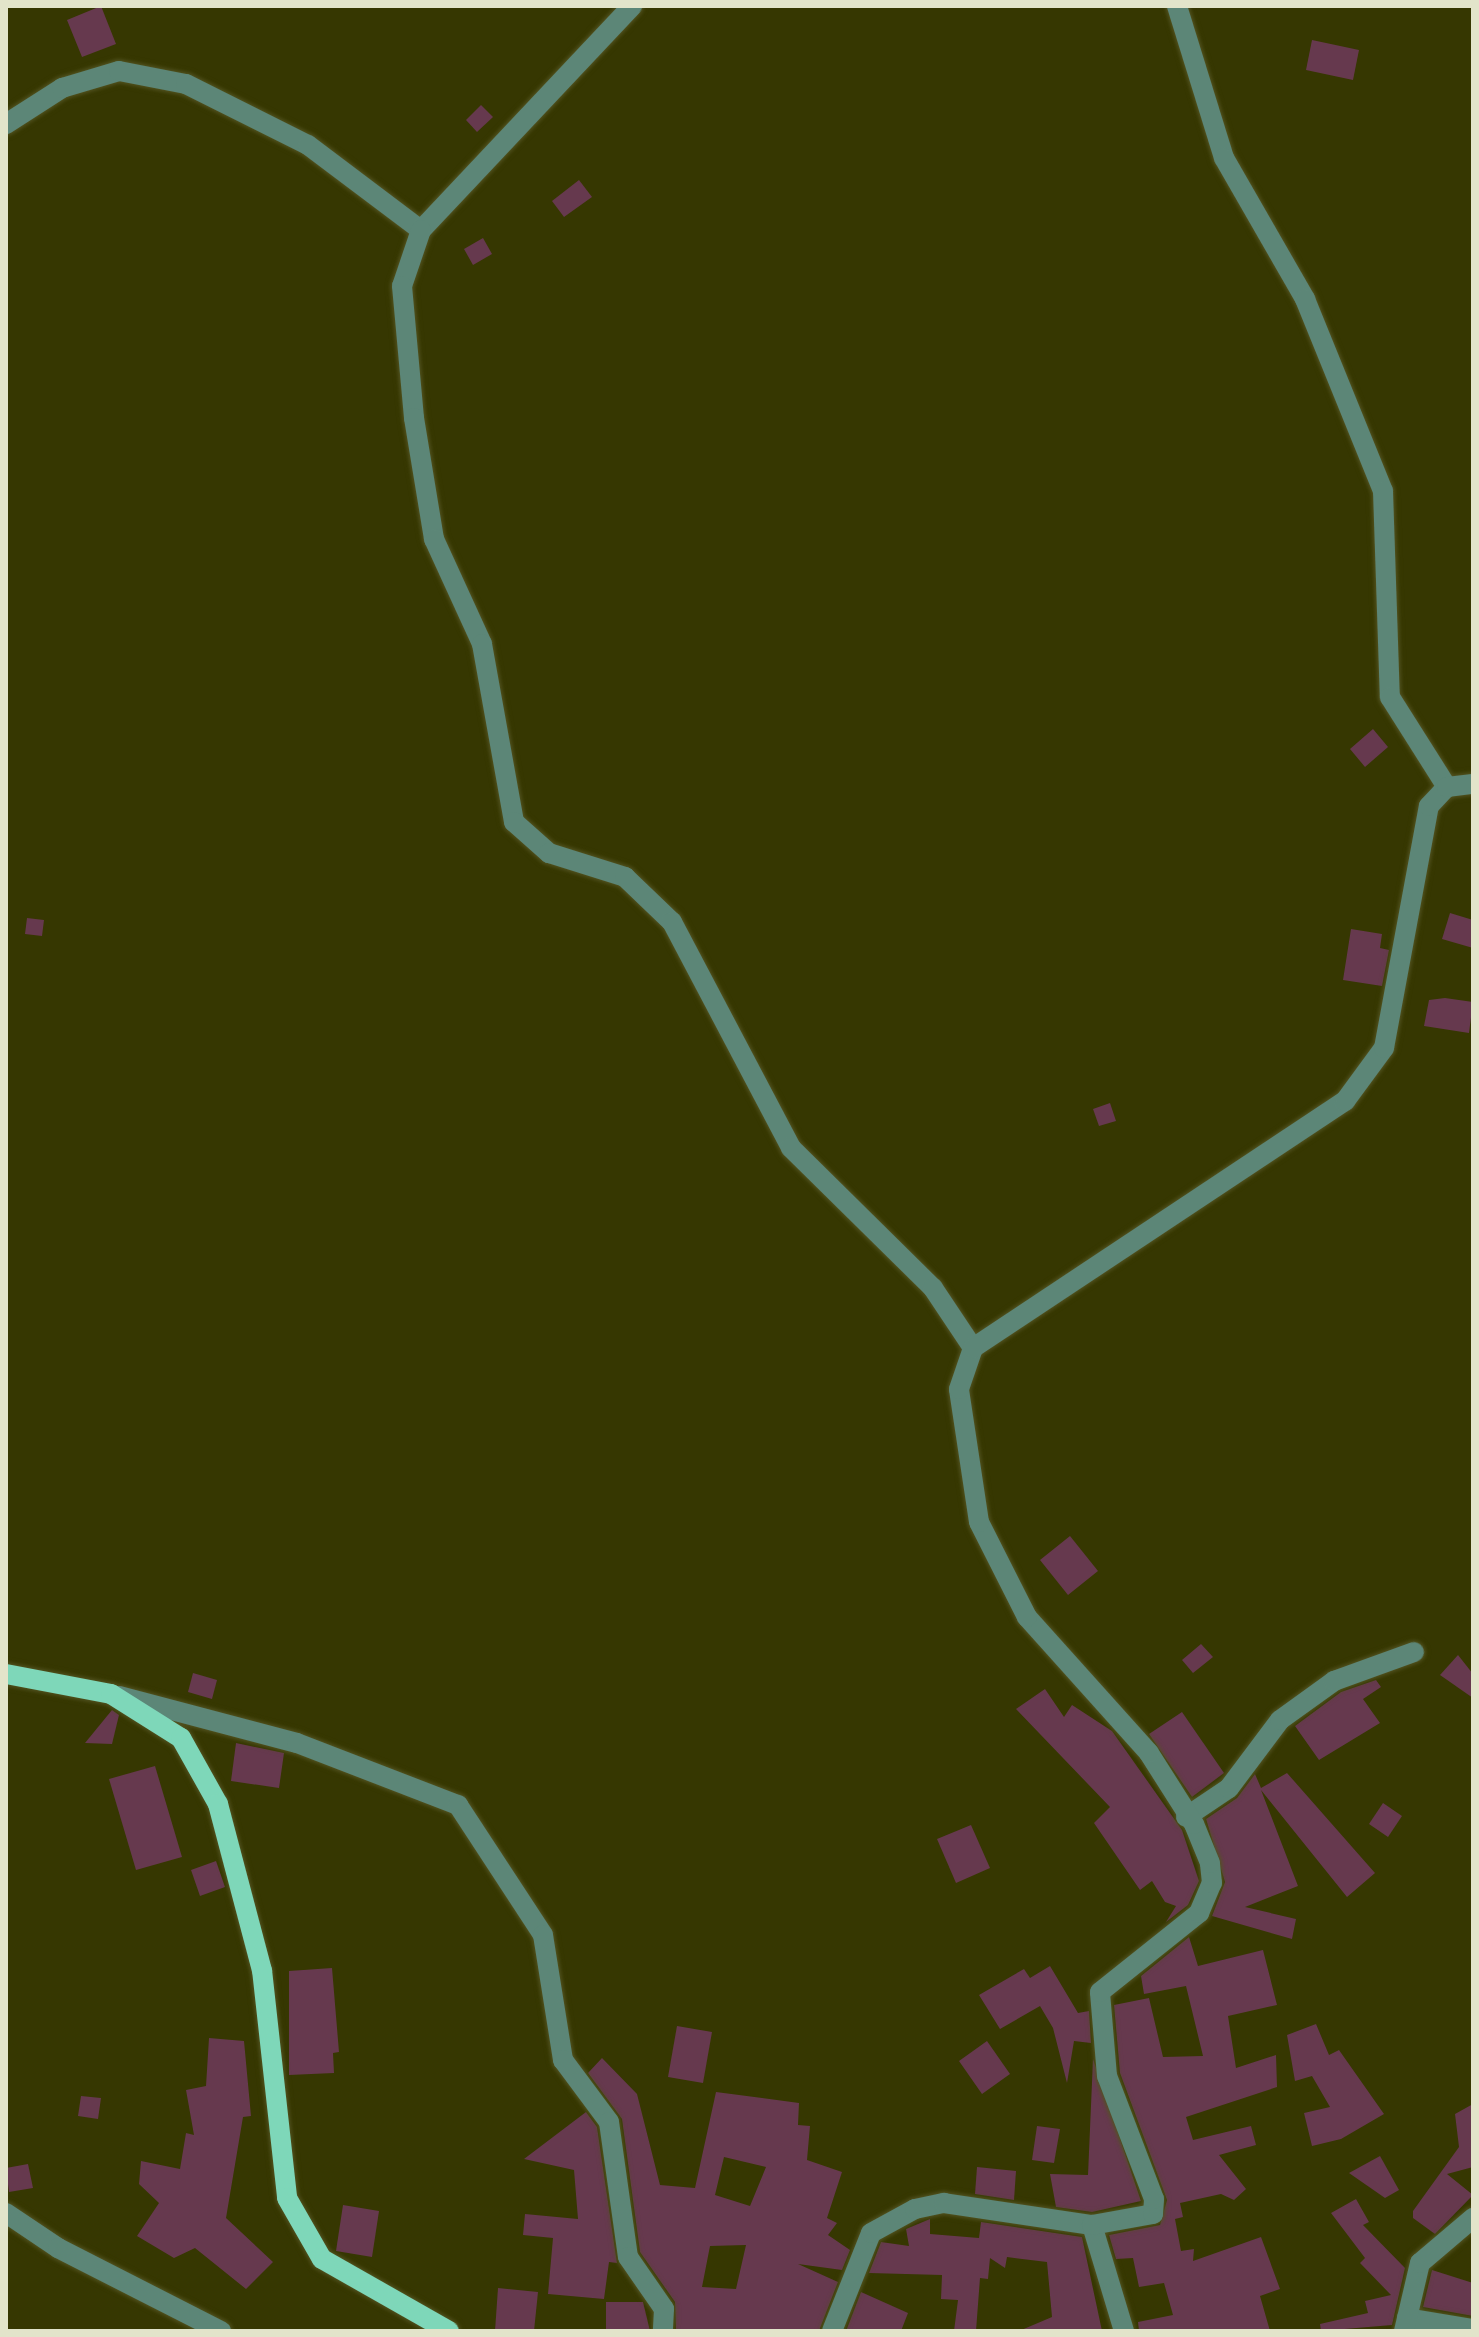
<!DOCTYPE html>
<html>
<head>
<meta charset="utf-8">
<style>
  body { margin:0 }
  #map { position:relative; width:1479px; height:2337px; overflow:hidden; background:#363701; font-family:"Fira Sans",sans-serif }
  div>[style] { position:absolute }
  .building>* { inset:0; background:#66394e }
  .roads { filter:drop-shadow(0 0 2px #525321) drop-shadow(0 0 2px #525321) }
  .minor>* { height:20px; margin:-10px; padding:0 10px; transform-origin:10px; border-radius:10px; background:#5c8677 }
  .major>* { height:20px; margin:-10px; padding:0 10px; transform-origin:10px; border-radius:10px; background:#7ed7b9 }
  span { translate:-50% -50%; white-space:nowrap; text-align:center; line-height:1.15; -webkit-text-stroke:6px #1d1d08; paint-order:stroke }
  .frame { position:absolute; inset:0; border:8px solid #e2e4ca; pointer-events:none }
</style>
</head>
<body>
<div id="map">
  <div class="building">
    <div style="clip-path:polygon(101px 6px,116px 44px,82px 57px,67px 20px)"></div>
    <div style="clip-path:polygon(1312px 40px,1359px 50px,1353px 80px,1306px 70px)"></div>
    <div style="clip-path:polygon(481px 105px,493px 117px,477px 132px,466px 120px)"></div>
    <div style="clip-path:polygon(579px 180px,592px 197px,564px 217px,552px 201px)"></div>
    <div style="clip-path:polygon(483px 238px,492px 254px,473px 265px,464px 249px)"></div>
    <div style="clip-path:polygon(1373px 729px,1388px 747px,1365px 767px,1350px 749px)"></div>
    <div style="clip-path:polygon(1450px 913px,1473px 920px,1473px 948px,1442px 939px)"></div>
    <div style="clip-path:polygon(27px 918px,44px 920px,42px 936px,25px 934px)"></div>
    <div style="clip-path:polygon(1351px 929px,1382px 934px,1380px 948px,1389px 950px,1382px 986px,1343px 980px)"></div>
    <div style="clip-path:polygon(1445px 998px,1473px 1002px,1469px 1033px,1424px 1026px,1429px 1000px)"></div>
    <div style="clip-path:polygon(1110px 1103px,1116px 1121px,1099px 1126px,1093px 1109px)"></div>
    <div style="clip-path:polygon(1070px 1536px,1098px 1571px,1068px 1595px,1040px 1560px)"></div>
    <div style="clip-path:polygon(1201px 1644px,1213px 1657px,1193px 1673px,1182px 1660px)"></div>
    <div style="clip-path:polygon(1458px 1655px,1473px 1674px,1473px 1698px,1440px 1675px)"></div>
    <div style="clip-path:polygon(193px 1673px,217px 1680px,212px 1699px,188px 1692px)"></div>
    <div style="clip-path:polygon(1376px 1680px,1381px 1687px,1363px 1699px,1380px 1723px,1319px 1760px,1295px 1726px,1341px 1692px)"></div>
    <div style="clip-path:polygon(1045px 1689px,1064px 1717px,1072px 1705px,1112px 1731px,1182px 1830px,1199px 1881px,1188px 1905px,1166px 1922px,1176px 1906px,1165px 1902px,1152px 1881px,1140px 1890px,1094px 1823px,1110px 1807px,1016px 1709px)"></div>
    <div style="clip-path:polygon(112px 1710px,119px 1715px,112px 1744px,85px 1743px)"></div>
    <div style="clip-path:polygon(1182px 1712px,1224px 1773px,1192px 1797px,1149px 1734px)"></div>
    <div style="clip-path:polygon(236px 1743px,284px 1753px,279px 1788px,231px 1781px)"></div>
    <div style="clip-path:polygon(155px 1766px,182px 1857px,136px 1870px,109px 1779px)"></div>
    <div style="clip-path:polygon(1287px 1773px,1375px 1873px,1347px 1897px,1261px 1790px,1298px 1886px,1245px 1907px,1296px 1919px,1292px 1939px,1212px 1916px,1225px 1882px,1206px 1819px,1237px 1798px,1255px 1774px,1261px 1788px)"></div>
    <div style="clip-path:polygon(1383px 1803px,1402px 1816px,1388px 1837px,1369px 1824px)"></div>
    <div style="clip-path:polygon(971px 1825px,990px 1868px,956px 1883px,937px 1839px)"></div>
    <div style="clip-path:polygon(216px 1861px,225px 1887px,200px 1896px,191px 1870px)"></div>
    <div style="clip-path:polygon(1189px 1937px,1198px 1966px,1263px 1950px,1277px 2005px,1228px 2016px,1236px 2068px,1276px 2055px,1277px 2087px,1186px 2117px,1193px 2140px,1251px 2126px,1256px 2145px,1219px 2155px,1246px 2189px,1234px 2200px,1221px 2194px,1180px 2203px,1183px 2217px,1175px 2219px,1181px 2251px,1194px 2249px,1193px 2261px,1261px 2237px,1280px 2289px,1260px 2296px,1270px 2331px,1139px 2331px,1138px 2322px,1173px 2315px,1164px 2283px,1139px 2287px,1133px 2258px,1116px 2259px,1109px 2235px,1160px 2225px,1167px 2200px,1120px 2073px,1114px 2005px,1149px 1998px,1163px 2057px,1203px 2056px,1186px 1986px,1144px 1994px,1141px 1976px)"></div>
    <div style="clip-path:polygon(1050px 1966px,1078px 2013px,1089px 2011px,1091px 2043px,1074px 2041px,1067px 2083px,1053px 2028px,1040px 2006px,1000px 2029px,979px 1995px,1024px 1969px,1030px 1978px)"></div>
    <div style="clip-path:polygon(332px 1968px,339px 2052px,333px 2053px,334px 2073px,289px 2075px,289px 1971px)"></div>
    <div style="clip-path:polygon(1316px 2024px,1329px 2055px,1339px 2050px,1384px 2114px,1341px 2139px,1312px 2146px,1304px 2113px,1330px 2107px,1312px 2076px,1295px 2081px,1287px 2035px)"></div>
    <div style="clip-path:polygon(677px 2026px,712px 2032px,703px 2083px,668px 2077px)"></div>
    <div style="clip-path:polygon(209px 2038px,244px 2041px,251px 2116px,243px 2117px,226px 2218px,273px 2262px,246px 2289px,195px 2248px,174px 2258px,137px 2236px,159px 2203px,139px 2184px,141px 2161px,180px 2169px,186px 2133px,194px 2135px,186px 2090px,206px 2086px)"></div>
    <div style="clip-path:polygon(987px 2041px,1010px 2074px,982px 2094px,959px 2061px)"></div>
    <div style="clip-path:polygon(evenodd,602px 2058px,637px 2094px,660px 2185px,695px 2188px,716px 2092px,799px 2103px,798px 2125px,810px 2126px,807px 2160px,842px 2172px,827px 2218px,837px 2223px,828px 2235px,850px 2250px,842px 2270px,798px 2264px,838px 2282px,819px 2331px,676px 2331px,675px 2302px,640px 2252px,622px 2119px,588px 2073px,602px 2058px,724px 2157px,766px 2167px,750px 2206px,715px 2195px,724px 2157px,602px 2058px,746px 2245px,736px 2289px,702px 2287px,710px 2246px,746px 2245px)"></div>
    <div style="clip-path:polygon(1093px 2059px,1141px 2201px,1092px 2212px,1056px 2207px,1050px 2174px,1088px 2175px)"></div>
    <div style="clip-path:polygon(81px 2096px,101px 2098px,98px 2119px,78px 2116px)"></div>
    <div style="clip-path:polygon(1473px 2104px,1473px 2167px,1447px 2174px,1473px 2195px,1435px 2234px,1413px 2218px,1413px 2211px,1459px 2147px,1455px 2114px)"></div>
    <div style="clip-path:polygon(586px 2112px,597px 2127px,617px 2263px,609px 2262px,604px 2299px,548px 2294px,553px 2238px,523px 2235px,525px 2214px,578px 2219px,574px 2170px,524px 2159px)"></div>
    <div style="clip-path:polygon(1037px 2126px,1060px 2129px,1054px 2163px,1032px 2160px)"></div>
    <div style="clip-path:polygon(1380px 2156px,1399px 2190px,1385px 2198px,1349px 2173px)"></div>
    <div style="clip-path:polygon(28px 2164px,33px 2188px,9px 2192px,6px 2168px)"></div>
    <div style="clip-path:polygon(977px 2167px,1016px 2171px,1014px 2200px,975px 2194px)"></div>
    <div style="clip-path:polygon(1356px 2199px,1369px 2222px,1363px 2225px,1405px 2268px,1392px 2325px,1321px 2331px,1320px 2324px,1368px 2313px,1365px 2301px,1391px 2295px,1360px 2263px,1365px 2258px,1331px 2213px)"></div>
    <div style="clip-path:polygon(343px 2205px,379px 2211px,372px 2257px,336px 2251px)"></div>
    <div style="clip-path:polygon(930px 2219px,930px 2234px,979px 2238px,981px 2222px,1082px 2237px,1102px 2331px,1019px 2331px,1052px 2317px,1047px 2262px,1007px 2257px,1005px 2268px,990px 2258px,988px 2279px,980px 2278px,976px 2331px,954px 2331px,958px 2300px,941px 2299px,942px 2275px,869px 2273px,881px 2242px,909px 2246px,906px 2229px)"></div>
    <div style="clip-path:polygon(1432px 2270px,1473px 2283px,1473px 2316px,1423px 2307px)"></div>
    <div style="clip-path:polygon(498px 2288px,538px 2292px,534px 2331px,495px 2331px)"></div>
    <div style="clip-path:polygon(861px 2292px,908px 2313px,901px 2331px,846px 2331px)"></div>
    <div style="clip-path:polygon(606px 2302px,643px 2302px,650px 2331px,606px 2331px)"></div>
  </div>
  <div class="roads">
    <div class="minor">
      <div style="left:1177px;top:6px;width:159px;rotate:72.8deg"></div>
      <div style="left:1224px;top:158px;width:163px;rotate:60.1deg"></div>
      <div style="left:1305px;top:299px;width:207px;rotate:67.9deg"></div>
      <div style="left:1383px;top:491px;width:206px;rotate:88.1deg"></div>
      <div style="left:1390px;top:697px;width:107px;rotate:57.7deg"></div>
      <div style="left:6px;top:124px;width:67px;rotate:-32.7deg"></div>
      <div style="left:62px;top:88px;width:59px;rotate:-16.6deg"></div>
      <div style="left:119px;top:71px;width:68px;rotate:11deg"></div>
      <div style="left:186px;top:84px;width:136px;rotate:26.6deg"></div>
      <div style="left:308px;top:145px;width:141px;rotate:37deg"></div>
      <div style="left:421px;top:230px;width:308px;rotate:-46.7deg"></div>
      <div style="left:421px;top:230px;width:59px;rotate:108.7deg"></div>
      <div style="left:402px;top:286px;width:133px;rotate:84.8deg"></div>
      <div style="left:414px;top:418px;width:123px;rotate:80.6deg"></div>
      <div style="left:434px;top:539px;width:115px;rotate:65.4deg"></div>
      <div style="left:482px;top:644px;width:181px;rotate:79.8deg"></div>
      <div style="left:514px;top:822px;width:47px;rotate:41.5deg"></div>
      <div style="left:549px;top:853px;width:80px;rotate:17.5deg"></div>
      <div style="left:625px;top:877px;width:65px;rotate:43.8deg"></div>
      <div style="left:672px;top:922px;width:255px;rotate:62.2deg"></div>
      <div style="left:791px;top:1148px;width:199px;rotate:44.6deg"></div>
      <div style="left:933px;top:1288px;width:72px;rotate:56.3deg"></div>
      <div style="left:119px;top:1696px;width:184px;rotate:14.8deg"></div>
      <div style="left:297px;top:1743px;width:173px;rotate:21.1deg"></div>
      <div style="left:458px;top:1805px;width:155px;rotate:56.8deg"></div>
      <div style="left:543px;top:1935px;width:127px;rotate:80.9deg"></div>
      <div style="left:563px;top:2060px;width:77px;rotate:53.4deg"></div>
      <div style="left:609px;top:2122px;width:136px;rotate:82deg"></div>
      <div style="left:628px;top:2257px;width:63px;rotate:55.3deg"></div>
      <div style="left:664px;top:2309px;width:22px;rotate:93deg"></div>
      <div style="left:1186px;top:1817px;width:52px;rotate:-34deg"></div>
      <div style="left:1229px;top:1788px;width:85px;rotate:-53.1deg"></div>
      <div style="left:1280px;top:1720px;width:67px;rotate:-35.8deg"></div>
      <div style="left:1334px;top:1681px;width:85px;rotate:-19.9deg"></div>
      <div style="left:6px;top:2213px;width:63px;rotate:33.9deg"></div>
      <div style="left:58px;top:2248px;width:183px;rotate:27deg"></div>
      <div style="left:1407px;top:2318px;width:67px;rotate:9.5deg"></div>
      <div style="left:832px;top:2331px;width:105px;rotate:-68.3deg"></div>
      <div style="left:871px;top:2233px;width:50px;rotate:-28.6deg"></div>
      <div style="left:915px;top:2209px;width:30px;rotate:-12deg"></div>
      <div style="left:944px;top:2203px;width:150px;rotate:8.5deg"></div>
      <div style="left:1124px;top:2331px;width:111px;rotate:-106.8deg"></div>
      <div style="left:1092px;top:2225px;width:62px;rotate:-10.2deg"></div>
      <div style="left:1153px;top:2214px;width:15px;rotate:-86deg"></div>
      <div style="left:1154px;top:2199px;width:132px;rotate:-110.9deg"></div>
      <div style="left:1107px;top:2076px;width:84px;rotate:-94.8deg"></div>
      <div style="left:1100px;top:1992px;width:127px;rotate:-38.6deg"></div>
      <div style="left:1199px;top:1913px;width:33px;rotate:-67deg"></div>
      <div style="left:1212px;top:1883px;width:20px;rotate:-96deg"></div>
      <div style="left:1210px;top:1863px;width:42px;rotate:-112.3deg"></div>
      <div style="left:1194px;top:1824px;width:84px;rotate:-122.4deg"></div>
      <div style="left:1149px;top:1753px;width:183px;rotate:-131.9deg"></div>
      <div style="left:1027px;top:1617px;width:106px;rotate:-116.8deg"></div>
      <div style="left:979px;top:1522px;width:134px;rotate:-98.6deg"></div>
      <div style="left:959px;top:1389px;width:43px;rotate:-71.1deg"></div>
      <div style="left:973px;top:1348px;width:447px;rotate:-33.6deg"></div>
      <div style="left:1345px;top:1101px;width:66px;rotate:-53.7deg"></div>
      <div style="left:1384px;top:1048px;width:246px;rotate:-79.5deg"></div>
      <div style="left:1429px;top:806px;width:26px;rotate:-47deg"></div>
      <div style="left:1447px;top:787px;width:26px;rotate:-7deg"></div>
      <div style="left:1404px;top:2331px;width:70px;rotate:-76.8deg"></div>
      <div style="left:1420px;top:2263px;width:70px;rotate:-40.3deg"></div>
    </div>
    <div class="major">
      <div style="left:6px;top:1674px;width:107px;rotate:10.8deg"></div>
      <div style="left:111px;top:1694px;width:83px;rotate:32.2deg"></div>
      <div style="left:181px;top:1738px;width:76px;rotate:60.7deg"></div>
      <div style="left:218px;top:1804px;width:172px;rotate:75.2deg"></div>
      <div style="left:262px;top:1970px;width:229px;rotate:83.7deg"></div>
      <div style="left:287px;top:2198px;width:70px;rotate:60.2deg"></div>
      <div style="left:322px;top:2259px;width:146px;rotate:29.6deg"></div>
    </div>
  </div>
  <div class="frame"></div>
</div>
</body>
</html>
